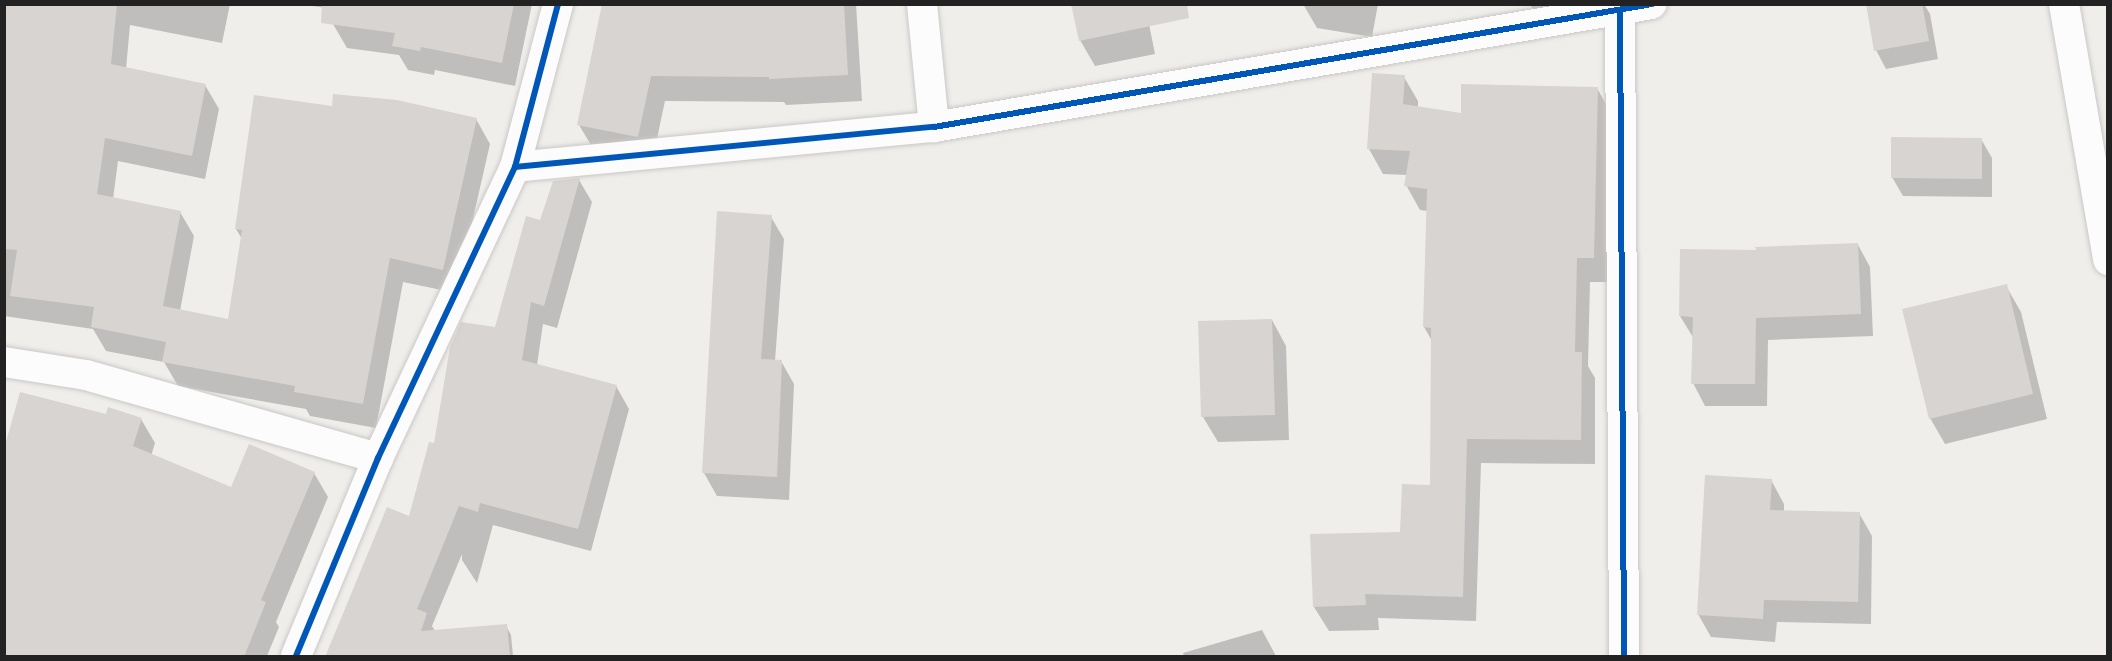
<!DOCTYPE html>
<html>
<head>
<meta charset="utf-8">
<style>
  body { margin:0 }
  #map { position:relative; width:2112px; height:661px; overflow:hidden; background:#f0eeeb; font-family:"Public Sans",sans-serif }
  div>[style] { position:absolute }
  .shadow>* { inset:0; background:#0003 }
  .building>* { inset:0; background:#d7d4d2 }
  .roads { filter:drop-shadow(0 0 2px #c9c8c7) drop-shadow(0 0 2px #c9c8c7) }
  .street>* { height:30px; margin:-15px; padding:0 15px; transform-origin:15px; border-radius:15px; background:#fdfcfc }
  .cycleway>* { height:6px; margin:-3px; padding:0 3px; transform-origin:3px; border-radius:3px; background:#0057b8 }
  span { translate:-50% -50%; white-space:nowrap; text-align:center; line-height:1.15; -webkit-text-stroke:4.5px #fff; paint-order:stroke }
  .frame { position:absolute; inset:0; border:6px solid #222; pointer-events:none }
</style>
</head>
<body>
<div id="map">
  <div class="shadow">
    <div style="clip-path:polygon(4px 4px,230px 4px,222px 43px,130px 25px,126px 69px,205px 85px,219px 109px,205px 179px,118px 161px,113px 199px,180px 212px,194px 236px,180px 311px,229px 321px,242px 239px,236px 229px,333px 108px,476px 119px,490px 144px,456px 293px,403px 282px,376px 428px,310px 416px,306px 409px,178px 386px,164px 362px,106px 351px,93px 329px,4px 316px)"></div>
    <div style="clip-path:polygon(297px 4px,532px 4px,515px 86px,435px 70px,434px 75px,408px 70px,399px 55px,347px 48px,333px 24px,335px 9px)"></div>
    <div style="clip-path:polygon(604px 4px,856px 4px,862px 101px,786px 105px,784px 102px,665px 101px,652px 162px,594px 150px,579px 125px)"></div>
    <div style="clip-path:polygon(1145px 4px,1155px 54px,1095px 66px,1080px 40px)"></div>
    <div style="clip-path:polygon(1303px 4px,1378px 4px,1372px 37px,1317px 28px)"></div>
    <div style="clip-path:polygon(1530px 4px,1576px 4px,1534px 12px)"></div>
    <div style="clip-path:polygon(1872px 4px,1924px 4px,1930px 14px,1938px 59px,1886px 69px,1876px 50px)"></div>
    <div style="clip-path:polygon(1404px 77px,1418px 101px,1418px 108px,1462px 115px,1597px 88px,1611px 113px,1608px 282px,1590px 282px,1588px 366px,1595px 378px,1595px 464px,1481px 463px,1476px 621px,1378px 618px,1379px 630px,1329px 631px,1314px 607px,1402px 533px,1431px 486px,1432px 341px,1424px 327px,1428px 211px,1420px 210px,1406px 185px,1407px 175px,1383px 174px,1369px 149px)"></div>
    <div style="clip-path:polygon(1981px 139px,1992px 158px,1992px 197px,1903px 196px,1892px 177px)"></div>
    <div style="clip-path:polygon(579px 180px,592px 202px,557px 328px,543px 324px,537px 365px,616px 386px,629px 409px,591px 551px,493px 525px,477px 583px,462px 560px,462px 554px,432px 626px,439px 637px,327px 656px,410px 518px,436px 445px,496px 329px,541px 222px)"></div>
    <div style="clip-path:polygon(719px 213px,771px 217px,784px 239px,775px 361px,781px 361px,794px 384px,789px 500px,717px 496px,704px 473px)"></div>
    <div style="clip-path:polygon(1858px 245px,1870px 267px,1873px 336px,1768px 340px,1767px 406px,1705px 406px,1693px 383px,1694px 339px,1680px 316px,1757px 251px)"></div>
    <div style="clip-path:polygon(2006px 286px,2021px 312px,2047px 419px,1945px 444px,1930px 418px)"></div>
    <div style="clip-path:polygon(1272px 320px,1286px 346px,1289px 440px,1218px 442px,1203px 417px)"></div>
    <div style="clip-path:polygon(107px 416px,141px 419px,155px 443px,151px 456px,232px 489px,314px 473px,328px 497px,276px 622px,279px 627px,267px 656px,4px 656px)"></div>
    <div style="clip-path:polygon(1771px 480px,1784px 504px,1784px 512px,1859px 513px,1872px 536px,1871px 624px,1777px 622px,1775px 642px,1711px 637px,1698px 614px)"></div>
    <div style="clip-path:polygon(506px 626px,511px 635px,513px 656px,470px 656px)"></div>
    <div style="clip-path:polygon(1262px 630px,1276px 656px,1184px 656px,1183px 653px)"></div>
  </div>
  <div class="building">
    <div style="clip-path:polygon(4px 4px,117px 4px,111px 64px,206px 84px,192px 156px,105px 138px,97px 194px,181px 211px,163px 306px,228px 319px,242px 230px,235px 229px,254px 95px,332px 106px,333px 94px,397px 100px,477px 118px,443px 270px,390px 258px,363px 404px,294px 392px,295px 386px,162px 362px,166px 342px,91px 327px,94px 307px,10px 296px,17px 250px,4px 249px)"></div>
    <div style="clip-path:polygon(322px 4px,514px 4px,502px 63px,421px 47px,420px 51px,392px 46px,395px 33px,321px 23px)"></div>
    <div style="clip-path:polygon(602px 4px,844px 4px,848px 75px,769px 79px,769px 77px,651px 76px,638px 137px,577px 125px)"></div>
    <div style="clip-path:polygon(1071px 4px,1187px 4px,1189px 18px,1079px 41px)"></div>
    <div style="clip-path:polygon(1866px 4px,1922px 4px,1929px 41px,1874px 51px)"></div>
    <div style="clip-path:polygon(1372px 73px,1405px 75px,1403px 104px,1461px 113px,1461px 84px,1598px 87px,1594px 258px,1577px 258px,1575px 352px,1582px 352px,1581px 440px,1467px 439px,1463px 597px,1365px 594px,1366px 605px,1313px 607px,1310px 534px,1400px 532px,1402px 484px,1430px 485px,1431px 328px,1423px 327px,1427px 189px,1404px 186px,1410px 151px,1367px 149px)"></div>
    <div style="clip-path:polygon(1891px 137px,1982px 138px,1982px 179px,1891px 178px)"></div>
    <div style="clip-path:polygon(580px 178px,544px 306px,531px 302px,522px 360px,617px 385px,578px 529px,480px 503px,478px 512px,459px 506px,417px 609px,427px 613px,421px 631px,507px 624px,510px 657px,325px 657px,387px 507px,409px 516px,429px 442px,434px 443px,450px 347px,461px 322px,495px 327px,526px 216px,540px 220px,553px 181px)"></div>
    <div style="clip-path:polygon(717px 211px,772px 215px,761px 359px,782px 360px,777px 477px,702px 473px)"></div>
    <div style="clip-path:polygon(1858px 243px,1861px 314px,1756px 318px,1755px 384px,1691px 384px,1693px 317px,1679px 316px,1680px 249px,1756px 250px,1755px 247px)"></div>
    <div style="clip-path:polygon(2007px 284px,2033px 394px,1929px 419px,1902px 309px)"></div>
    <div style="clip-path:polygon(1272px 319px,1275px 415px,1201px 417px,1198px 321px)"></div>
    <div style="clip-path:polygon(20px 392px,106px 414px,108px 407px,142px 418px,133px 446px,231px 487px,249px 444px,315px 472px,261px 600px,266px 602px,244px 657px,4px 657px,4px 449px)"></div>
    <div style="clip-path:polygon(1705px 475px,1772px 479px,1770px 510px,1860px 512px,1858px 602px,1764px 600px,1763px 619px,1697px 615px)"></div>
  </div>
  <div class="roads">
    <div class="street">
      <div style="left:922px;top:4px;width:124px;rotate:84.4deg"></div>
      <div style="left:2064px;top:4px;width:260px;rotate:80.2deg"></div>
      <div style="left:1620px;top:11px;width:645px;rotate:89.64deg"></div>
      <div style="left:515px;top:167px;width:421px;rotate:-5.5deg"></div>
      <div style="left:934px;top:127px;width:728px;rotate:-9.72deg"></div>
      <div style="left:4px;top:362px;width:83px;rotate:9deg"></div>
      <div style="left:86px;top:375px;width:304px;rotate:15.9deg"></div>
      <div style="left:296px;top:656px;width:214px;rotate:-67.5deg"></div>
      <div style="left:378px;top:458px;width:322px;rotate:-64.8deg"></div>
      <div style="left:515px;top:167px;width:169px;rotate:-75.2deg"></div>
    </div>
  </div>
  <div class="cycleway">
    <div style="left:1620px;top:11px;width:645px;rotate:89.64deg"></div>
    <div style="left:515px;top:167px;width:421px;rotate:-5.5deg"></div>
    <div style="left:934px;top:127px;width:728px;rotate:-9.72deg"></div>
    <div style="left:296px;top:656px;width:214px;rotate:-67.5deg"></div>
    <div style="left:378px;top:458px;width:322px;rotate:-64.8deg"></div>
    <div style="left:515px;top:167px;width:169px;rotate:-75.2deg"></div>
  </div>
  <div class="frame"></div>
</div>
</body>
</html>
